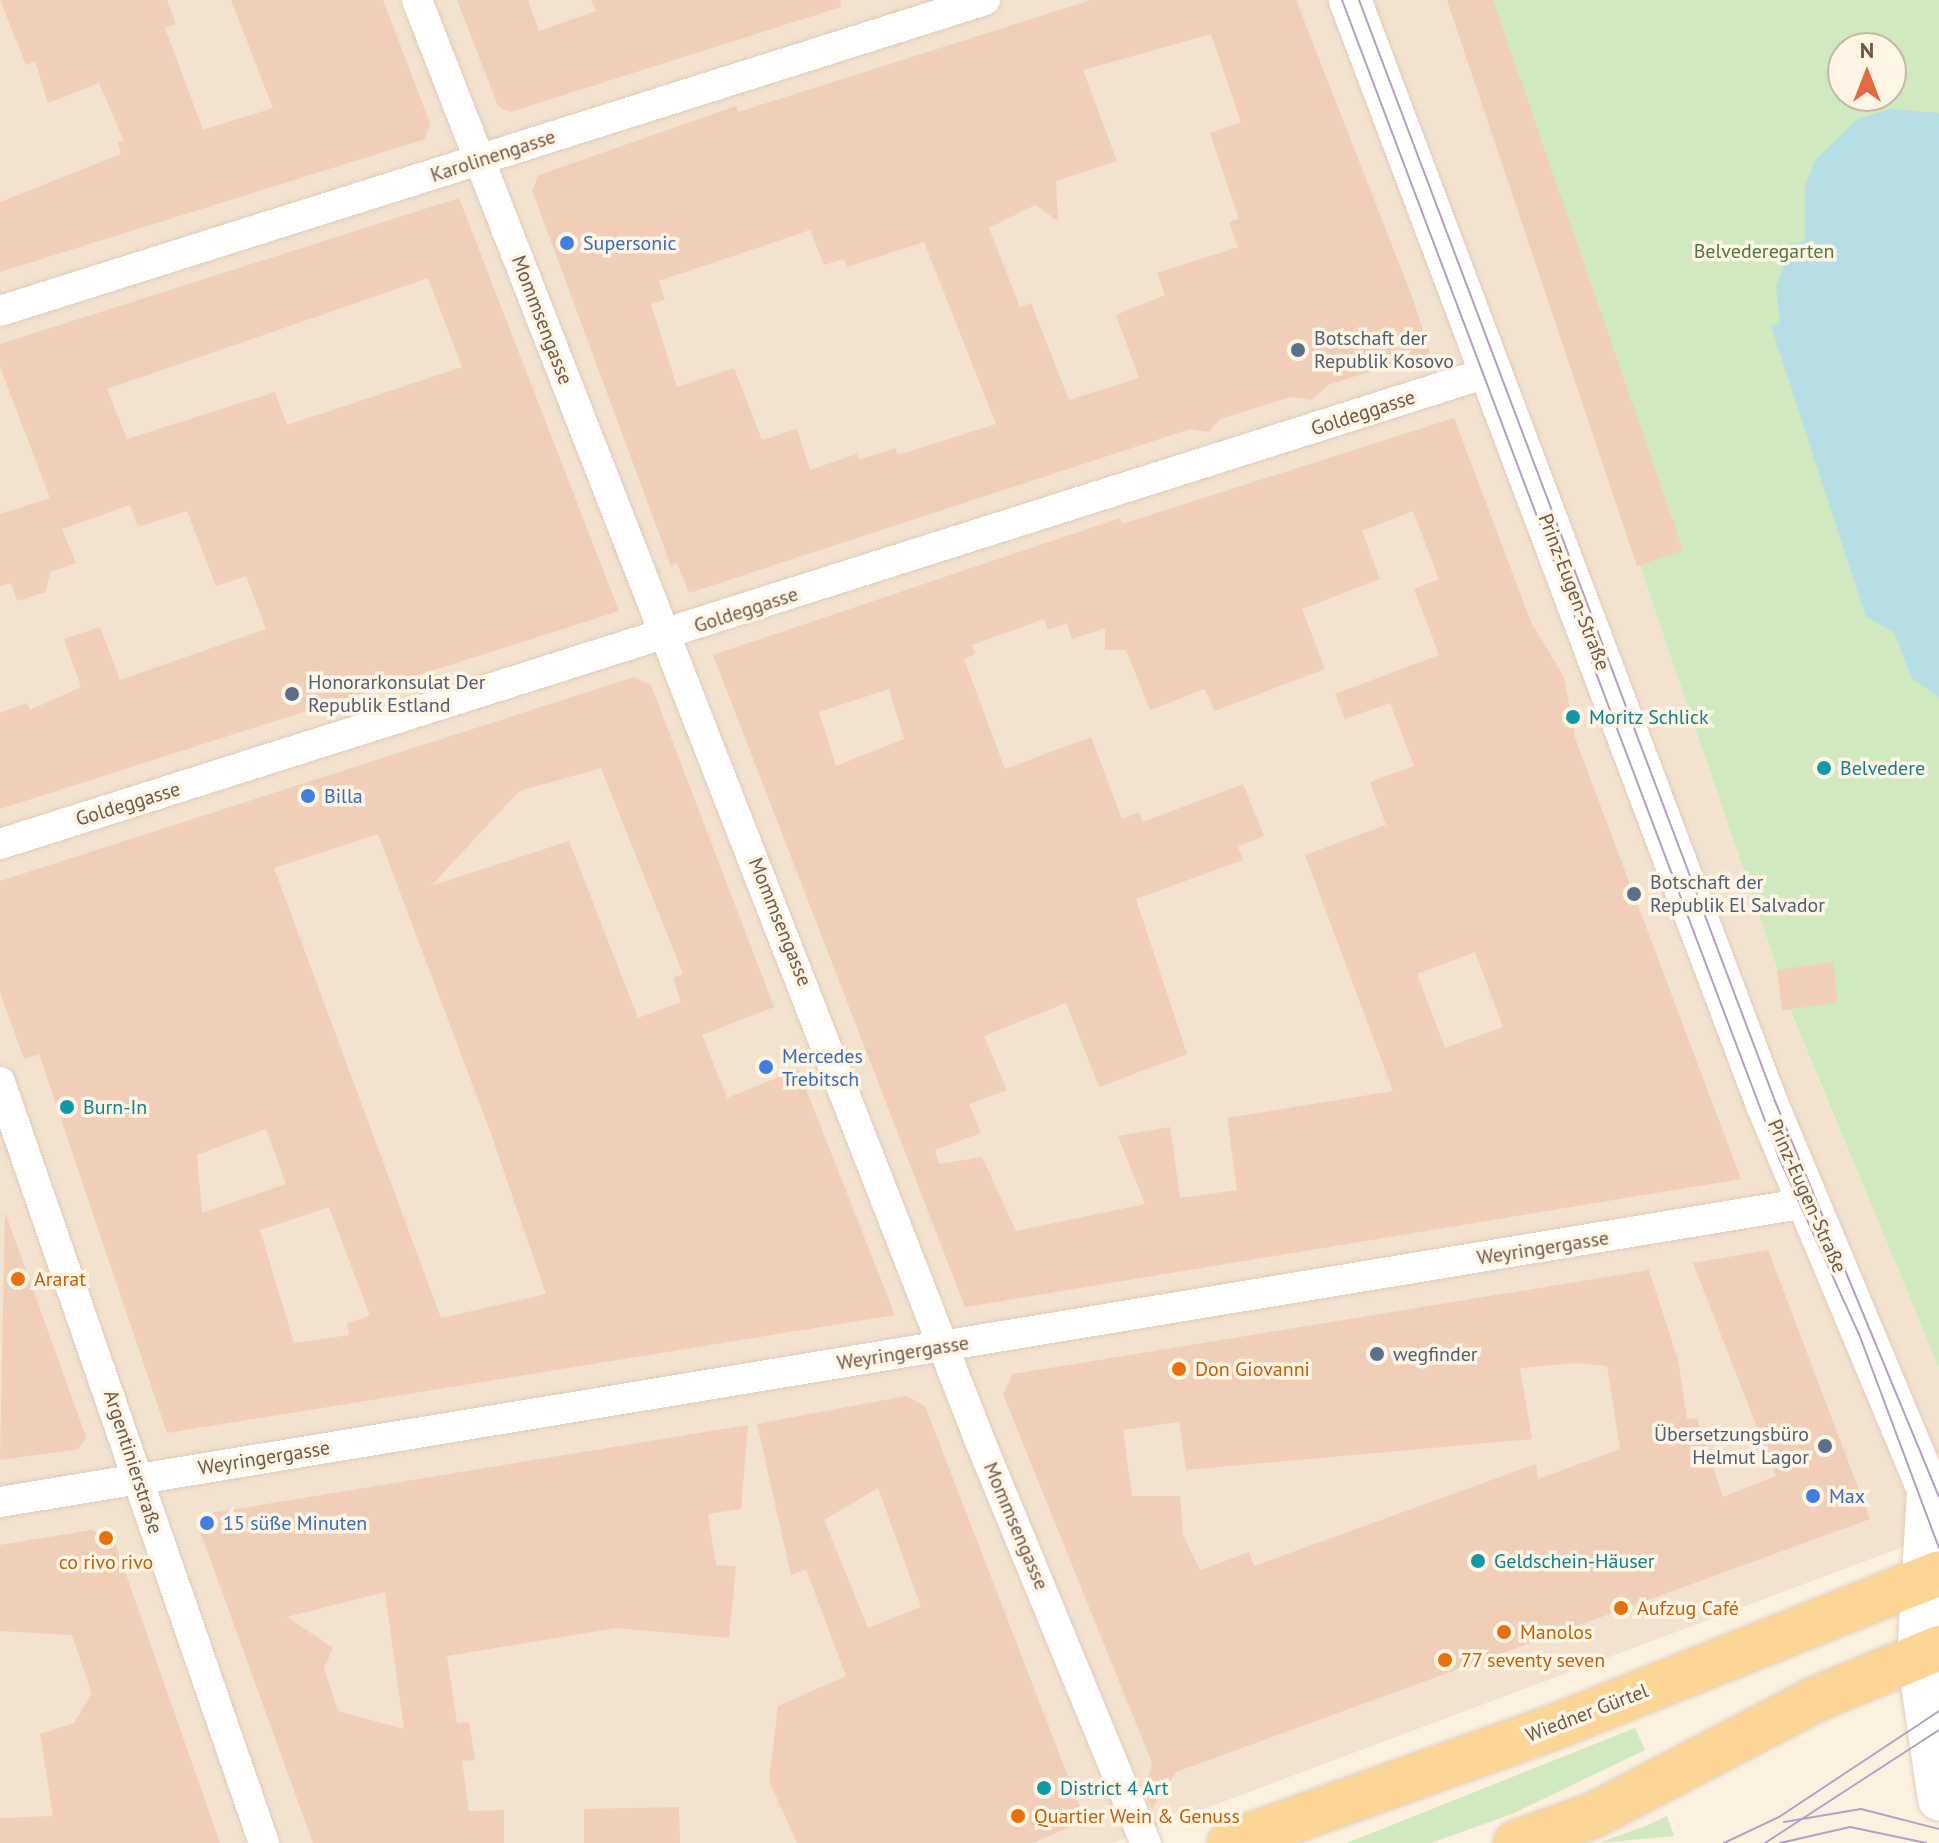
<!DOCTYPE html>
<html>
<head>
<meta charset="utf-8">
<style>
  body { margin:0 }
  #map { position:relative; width:1939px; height:1843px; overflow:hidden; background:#fcf1df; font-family:"PT Sans",sans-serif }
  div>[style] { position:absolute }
  .residential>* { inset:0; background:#f3e2ce }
  .green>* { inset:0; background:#d0e9bf }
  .water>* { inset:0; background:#b5dee5 }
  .building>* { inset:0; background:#f1ceb7 }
  .roads { filter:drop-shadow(0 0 2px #e0cdbc) drop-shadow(0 0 2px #e0cdbc) }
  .street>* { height:30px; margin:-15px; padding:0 15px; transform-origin:15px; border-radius:15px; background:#fff }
  .secondary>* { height:42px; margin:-21px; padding:0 21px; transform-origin:21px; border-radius:21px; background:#fff }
  .primary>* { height:44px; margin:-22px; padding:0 22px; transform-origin:22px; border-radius:22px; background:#fbd697 }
  .tram>* { height:2px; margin:-1px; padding:0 1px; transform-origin:1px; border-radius:1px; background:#b39fc4 }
  .dots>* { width:22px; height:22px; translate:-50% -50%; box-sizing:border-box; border:4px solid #fff5e5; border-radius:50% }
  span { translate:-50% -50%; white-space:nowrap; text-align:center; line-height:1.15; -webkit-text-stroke:7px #fff5e5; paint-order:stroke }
  .street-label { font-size:20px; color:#725747 }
  .shop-label { font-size:20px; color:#366cbe }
  .left { translate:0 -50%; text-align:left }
  .park-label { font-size:20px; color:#507840 }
  .service-label { font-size:20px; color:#4e5e75 }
  .right { translate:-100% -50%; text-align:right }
  .culture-label { font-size:20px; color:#0d838f }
  .food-label { font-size:20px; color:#c56008 }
  .north { position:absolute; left:1827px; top:32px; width:80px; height:80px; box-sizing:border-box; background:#fff5e5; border:2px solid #c7b6a6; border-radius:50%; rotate:0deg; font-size:22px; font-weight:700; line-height:32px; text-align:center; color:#725747 }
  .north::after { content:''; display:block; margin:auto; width:28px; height:36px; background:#e66844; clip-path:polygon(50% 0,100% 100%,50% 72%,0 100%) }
</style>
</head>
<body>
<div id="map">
  <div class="residential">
    <div style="clip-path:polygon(0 0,1447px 0,1777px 970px,1782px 1010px,1789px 1009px,1939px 1368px,1939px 1499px,1903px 1547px,1113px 1843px,0 1843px)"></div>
  </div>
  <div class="green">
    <div style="clip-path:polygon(evenodd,1447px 0,1939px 0,1939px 1368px,1790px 1010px,1782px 1010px,1777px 969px,1447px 0,1843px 48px,1891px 48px,1891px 96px,1843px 96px,1843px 48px)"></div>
    <div style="clip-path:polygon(1635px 1728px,1645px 1750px,1512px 1814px,1431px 1843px,1347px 1843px)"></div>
    <div style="clip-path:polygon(1667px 1816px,1674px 1836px,1599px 1843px,1648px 1825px)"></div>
  </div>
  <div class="water">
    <div style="clip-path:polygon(1891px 109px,1939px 113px,1939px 697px,1912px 679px,1894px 632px,1866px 617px,1771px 326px,1780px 323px,1776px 287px,1791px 244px,1805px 241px,1805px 187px,1815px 160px,1857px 119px)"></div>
  </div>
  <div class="building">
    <div style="clip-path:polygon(0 0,167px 0,176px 24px,165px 28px,203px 130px,273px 108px,231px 0,383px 0,430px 123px,425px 139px,0 272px,0 202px,121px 154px,118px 142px,124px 141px,99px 83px,48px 103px,35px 61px,26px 65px)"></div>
    <div style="clip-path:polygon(457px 0,528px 0,539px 31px,596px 11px,591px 0,840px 0,841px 7px,510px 112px,498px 106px)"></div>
    <div style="clip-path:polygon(evenodd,1091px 0,1296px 0,1413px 299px,1430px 353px,1423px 363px,1406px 371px,1390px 365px,1328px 385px,1312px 400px,1290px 397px,1220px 419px,1209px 432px,1190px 429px,689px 593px,677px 563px,671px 566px,532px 190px,539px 175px,736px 106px,738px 112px,1091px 0,1211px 34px,1241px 122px,1210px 133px,1239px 219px,1229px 222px,1238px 247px,1157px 273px,1165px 295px,1116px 315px,1139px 378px,1069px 400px,1031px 303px,1020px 307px,989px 228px,1035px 205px,1058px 221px,1056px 181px,1117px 161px,1083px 70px,1211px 34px,1091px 0,810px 230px,824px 265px,844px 259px,847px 267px,924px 242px,996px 424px,898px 455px,895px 448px,859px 460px,857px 454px,810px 470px,797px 429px,762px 440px,734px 368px,677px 387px,651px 304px,665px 300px,659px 281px,810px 230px)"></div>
    <div style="clip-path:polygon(1447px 0,1493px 0,1683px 550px,1637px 566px)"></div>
    <div style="clip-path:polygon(evenodd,459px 198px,619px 611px,0 809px,0 713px,27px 703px,30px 710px,81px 687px,64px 639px,100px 627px,120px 680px,266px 629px,246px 576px,216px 586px,187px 511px,138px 527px,130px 505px,62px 529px,76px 563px,50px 572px,46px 592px,17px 601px,11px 583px,0 586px,0 514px,50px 498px,0 367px,0 344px,459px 198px,428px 278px,462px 367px,287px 425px,275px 392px,127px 439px,107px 389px,428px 278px)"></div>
    <div style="clip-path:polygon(evenodd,1454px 418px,1531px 622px,1564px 677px,1575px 738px,1741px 1179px,965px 1307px,713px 655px,1120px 518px,1122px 524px,1454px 418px,1413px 511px,1439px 579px,1414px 589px,1439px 655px,1335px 694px,1345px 719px,1390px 703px,1414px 766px,1370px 782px,1386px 825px,1305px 855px,1393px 1091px,1227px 1118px,1237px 1190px,1180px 1198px,1170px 1127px,1118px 1136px,1145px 1204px,1016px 1231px,982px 1157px,939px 1164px,935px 1150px,981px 1133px,969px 1104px,1007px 1090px,984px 1036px,1066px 1003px,1099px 1087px,1187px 1054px,1136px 899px,1243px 860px,1238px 847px,1264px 836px,1243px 784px,1143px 822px,1139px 812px,1122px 819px,1091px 737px,1005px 769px,964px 659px,976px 654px,972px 645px,1044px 619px,1048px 630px,1067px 623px,1072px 639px,1105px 628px,1105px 650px,1126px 650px,1150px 710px,1205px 689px,1214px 711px,1325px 669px,1302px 609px,1380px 579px,1362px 531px,1413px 511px,1454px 418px,889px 689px,904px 739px,836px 766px,819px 712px,889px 689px,1454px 418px,1475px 952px,1503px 1027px,1445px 1048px,1417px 974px,1475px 952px)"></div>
    <div style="clip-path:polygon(evenodd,634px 677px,651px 685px,774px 1007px,702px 1035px,727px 1098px,798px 1069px,895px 1315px,167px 1433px,39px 1054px,24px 1059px,0 992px,0 881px,634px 677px,601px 768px,683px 974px,673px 978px,681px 1002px,638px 1018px,569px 841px,431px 886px,519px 791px,601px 768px,634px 677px,378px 834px,490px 1131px,546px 1294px,441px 1318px,274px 868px,378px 834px,634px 677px,266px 1129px,286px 1184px,202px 1213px,197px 1155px,266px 1129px,634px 677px,329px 1207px,370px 1316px,347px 1323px,349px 1335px,294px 1343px,260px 1230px,329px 1207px)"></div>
    <div style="clip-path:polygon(1833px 962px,1838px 1003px,1782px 1010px,1777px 970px)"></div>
    <div style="clip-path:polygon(5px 1212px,86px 1437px,79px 1449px,0 1460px)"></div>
    <div style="clip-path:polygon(evenodd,1768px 1250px,1870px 1519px,1176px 1772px,1152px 1809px,1145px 1793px,1152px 1763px,1003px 1394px,1013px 1374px,1649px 1270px,1678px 1360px,1687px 1419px,1697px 1418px,1723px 1497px,1776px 1476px,1693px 1263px,1768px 1250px,1576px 1363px,1607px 1366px,1620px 1449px,1538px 1479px,1536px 1464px,1254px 1566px,1249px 1552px,1200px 1570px,1183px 1535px,1180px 1496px,1132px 1496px,1123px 1430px,1179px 1422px,1186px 1470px,1532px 1439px,1520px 1368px,1576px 1363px)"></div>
    <div style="clip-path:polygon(evenodd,906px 1396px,925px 1406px,1081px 1810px,1076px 1824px,1033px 1843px,797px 1843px,769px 1781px,778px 1706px,846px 1676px,806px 1569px,791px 1575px,757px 1424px,906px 1396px,878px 1488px,921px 1607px,868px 1628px,824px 1520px,878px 1488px)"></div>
    <div style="clip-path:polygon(evenodd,748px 1425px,741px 1509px,708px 1514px,716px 1565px,736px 1566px,729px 1638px,616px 1628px,447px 1656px,457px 1723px,469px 1722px,475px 1760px,462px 1761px,469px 1811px,504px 1810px,504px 1843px,313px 1843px,200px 1531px,205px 1514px,748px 1425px,385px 1592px,397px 1679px,404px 1729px,338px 1711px,324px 1668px,333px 1648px,287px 1617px,385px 1592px)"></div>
    <div style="clip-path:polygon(91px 1530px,114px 1540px,220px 1843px,0 1843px,0 1818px,53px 1816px,40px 1734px,74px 1723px,92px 1694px,72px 1635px,0 1631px,0 1545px)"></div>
    <div style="clip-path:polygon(679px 1807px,680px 1843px,584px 1843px,584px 1809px)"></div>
  </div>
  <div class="roads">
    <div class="street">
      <div style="left:417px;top:0;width:1552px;rotate:68.66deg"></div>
      <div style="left:982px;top:1446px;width:430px;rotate:67.6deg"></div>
      <div style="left:0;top:311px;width:1033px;rotate:-17.52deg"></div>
      <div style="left:0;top:844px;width:1563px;rotate:-17.58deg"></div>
      <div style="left:0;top:1082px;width:805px;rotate:70.87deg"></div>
      <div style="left:0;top:1502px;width:1832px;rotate:-9.4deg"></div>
    </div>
    <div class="secondary">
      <div style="left:1350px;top:0;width:1180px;rotate:69.31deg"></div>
      <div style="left:1767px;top:1104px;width:446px;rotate:67.3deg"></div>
      <div style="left:1928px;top:1493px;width:164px;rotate:93.5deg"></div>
      <div style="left:1918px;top:1657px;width:144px;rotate:81.6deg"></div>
    </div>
    <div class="primary">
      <div style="left:1230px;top:1843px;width:353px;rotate:-19.7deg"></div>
      <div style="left:1562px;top:1724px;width:406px;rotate:-21.8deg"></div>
      <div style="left:1516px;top:1843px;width:83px;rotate:-19.7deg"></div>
      <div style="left:1594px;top:1815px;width:250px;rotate:-27.6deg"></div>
      <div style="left:1816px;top:1699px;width:133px;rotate:-22.5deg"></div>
    </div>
  </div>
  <div class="tram">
    <div style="left:1342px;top:0;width:1238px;rotate:69.32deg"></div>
    <div style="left:1779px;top:1158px;width:193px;rotate:65.6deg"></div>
    <div style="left:1859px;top:1334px;width:228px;rotate:69.5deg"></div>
    <div style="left:1359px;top:0;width:1177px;rotate:69.3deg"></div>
    <div style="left:1775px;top:1101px;width:428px;rotate:67.5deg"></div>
    <div style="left:1784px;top:1822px;width:78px;rotate:-9.6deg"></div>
    <div style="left:1861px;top:1809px;width:81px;rotate:14.4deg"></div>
    <div style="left:1724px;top:1843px;width:61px;rotate:-25.3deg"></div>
    <div style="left:1779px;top:1817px;width:192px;rotate:-33.5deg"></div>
    <div style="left:1765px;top:1843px;width:207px;rotate:-33deg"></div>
    <div style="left:1780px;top:1843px;width:72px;rotate:-12.9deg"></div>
    <div style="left:1850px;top:1827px;width:78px;rotate:11.9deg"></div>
  </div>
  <div class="dots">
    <div style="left:567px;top:243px;background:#3f7fe0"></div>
    <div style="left:1298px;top:350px;background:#5c6f8a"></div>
    <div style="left:292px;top:694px;background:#5c6f8a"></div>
    <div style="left:1573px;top:717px;background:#0f9aa8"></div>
    <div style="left:1824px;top:768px;background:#0f9aa8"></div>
    <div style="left:308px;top:796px;background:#3f7fe0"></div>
    <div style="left:1634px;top:894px;background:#5c6f8a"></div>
    <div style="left:766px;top:1067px;background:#3f7fe0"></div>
    <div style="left:67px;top:1107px;background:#0f9aa8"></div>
    <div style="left:18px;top:1279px;background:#e8710a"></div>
    <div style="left:1377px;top:1354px;background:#5c6f8a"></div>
    <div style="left:1179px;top:1369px;background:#e8710a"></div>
    <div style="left:1825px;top:1446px;background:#5c6f8a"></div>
    <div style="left:1813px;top:1496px;background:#3f7fe0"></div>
    <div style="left:207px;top:1523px;background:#3f7fe0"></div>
    <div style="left:106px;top:1538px;background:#e8710a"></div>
    <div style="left:1478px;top:1561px;background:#0f9aa8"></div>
    <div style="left:1621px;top:1608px;background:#e8710a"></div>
    <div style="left:1504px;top:1632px;background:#e8710a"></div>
    <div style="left:1445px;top:1660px;background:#e8710a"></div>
    <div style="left:1044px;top:1788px;background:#0f9aa8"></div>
    <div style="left:1018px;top:1816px;background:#e8710a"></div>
  </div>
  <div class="street-label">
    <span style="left:493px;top:156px;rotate:-18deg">Karolinengasse</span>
    <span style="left:542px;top:320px;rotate:69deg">Mommsengasse</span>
    <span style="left:1363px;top:413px;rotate:-18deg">Goldeggasse</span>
    <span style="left:1574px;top:592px;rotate:69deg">Prinz-Eugen-Straße</span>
    <span style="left:746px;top:610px;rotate:-18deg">Goldeggasse</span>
    <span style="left:128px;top:804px;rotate:-17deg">Goldeggasse</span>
    <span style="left:780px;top:922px;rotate:68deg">Mommsengasse</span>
    <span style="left:1807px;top:1196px;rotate:66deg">Prinz-Eugen-Straße</span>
    <span style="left:1543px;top:1248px;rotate:-9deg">Weyringergasse</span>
    <span style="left:903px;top:1353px;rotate:-9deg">Weyringergasse</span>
    <span style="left:264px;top:1458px;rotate:-9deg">Weyringergasse</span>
    <span style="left:133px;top:1462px;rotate:72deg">Argentinierstraße</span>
    <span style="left:1016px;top:1526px;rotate:67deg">Mommsengasse</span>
    <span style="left:1587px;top:1713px;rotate:-21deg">Wiedner Gürtel</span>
  </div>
  <div class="shop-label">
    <span class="left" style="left:583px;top:243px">Supersonic</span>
    <span class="left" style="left:324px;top:796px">Billa</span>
    <span class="left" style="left:782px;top:1068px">Mercedes<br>Trebitsch</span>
    <span class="left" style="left:1829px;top:1496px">Max</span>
    <span class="left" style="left:223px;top:1523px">15 süße Minuten</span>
  </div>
  <div class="park-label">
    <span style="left:1764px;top:251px">Belvederegarten</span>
  </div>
  <div class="service-label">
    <span class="left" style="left:1314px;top:350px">Botschaft der<br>Republik Kosovo</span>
    <span class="left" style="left:308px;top:694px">Honorarkonsulat Der<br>Republik Estland</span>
    <span class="left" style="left:1650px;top:894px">Botschaft der<br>Republik El Salvador</span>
    <span class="left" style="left:1393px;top:1354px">wegfinder</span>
    <span class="right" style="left:1809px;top:1446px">Übersetzungsbüro<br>Helmut Lagor</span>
  </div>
  <div class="culture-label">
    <span class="left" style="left:1589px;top:717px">Moritz Schlick</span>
    <span class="left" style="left:1840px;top:768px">Belvedere</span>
    <span class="left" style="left:83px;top:1107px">Burn-In</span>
    <span class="left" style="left:1494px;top:1561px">Geldschein-Häuser</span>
    <span class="left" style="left:1060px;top:1788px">District 4 Art</span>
  </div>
  <div class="food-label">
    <span class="left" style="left:34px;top:1279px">Ararat</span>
    <span class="left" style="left:1195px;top:1369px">Don Giovanni</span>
    <span style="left:106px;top:1562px">co rivo rivo</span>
    <span class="left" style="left:1637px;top:1608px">Aufzug Café</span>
    <span class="left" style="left:1520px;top:1632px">Manolos</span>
    <span class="left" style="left:1461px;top:1660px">77 seventy seven</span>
    <span class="left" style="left:1034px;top:1816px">Quartier Wein &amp; Genuss</span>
  </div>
  <div class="north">N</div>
</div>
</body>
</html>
